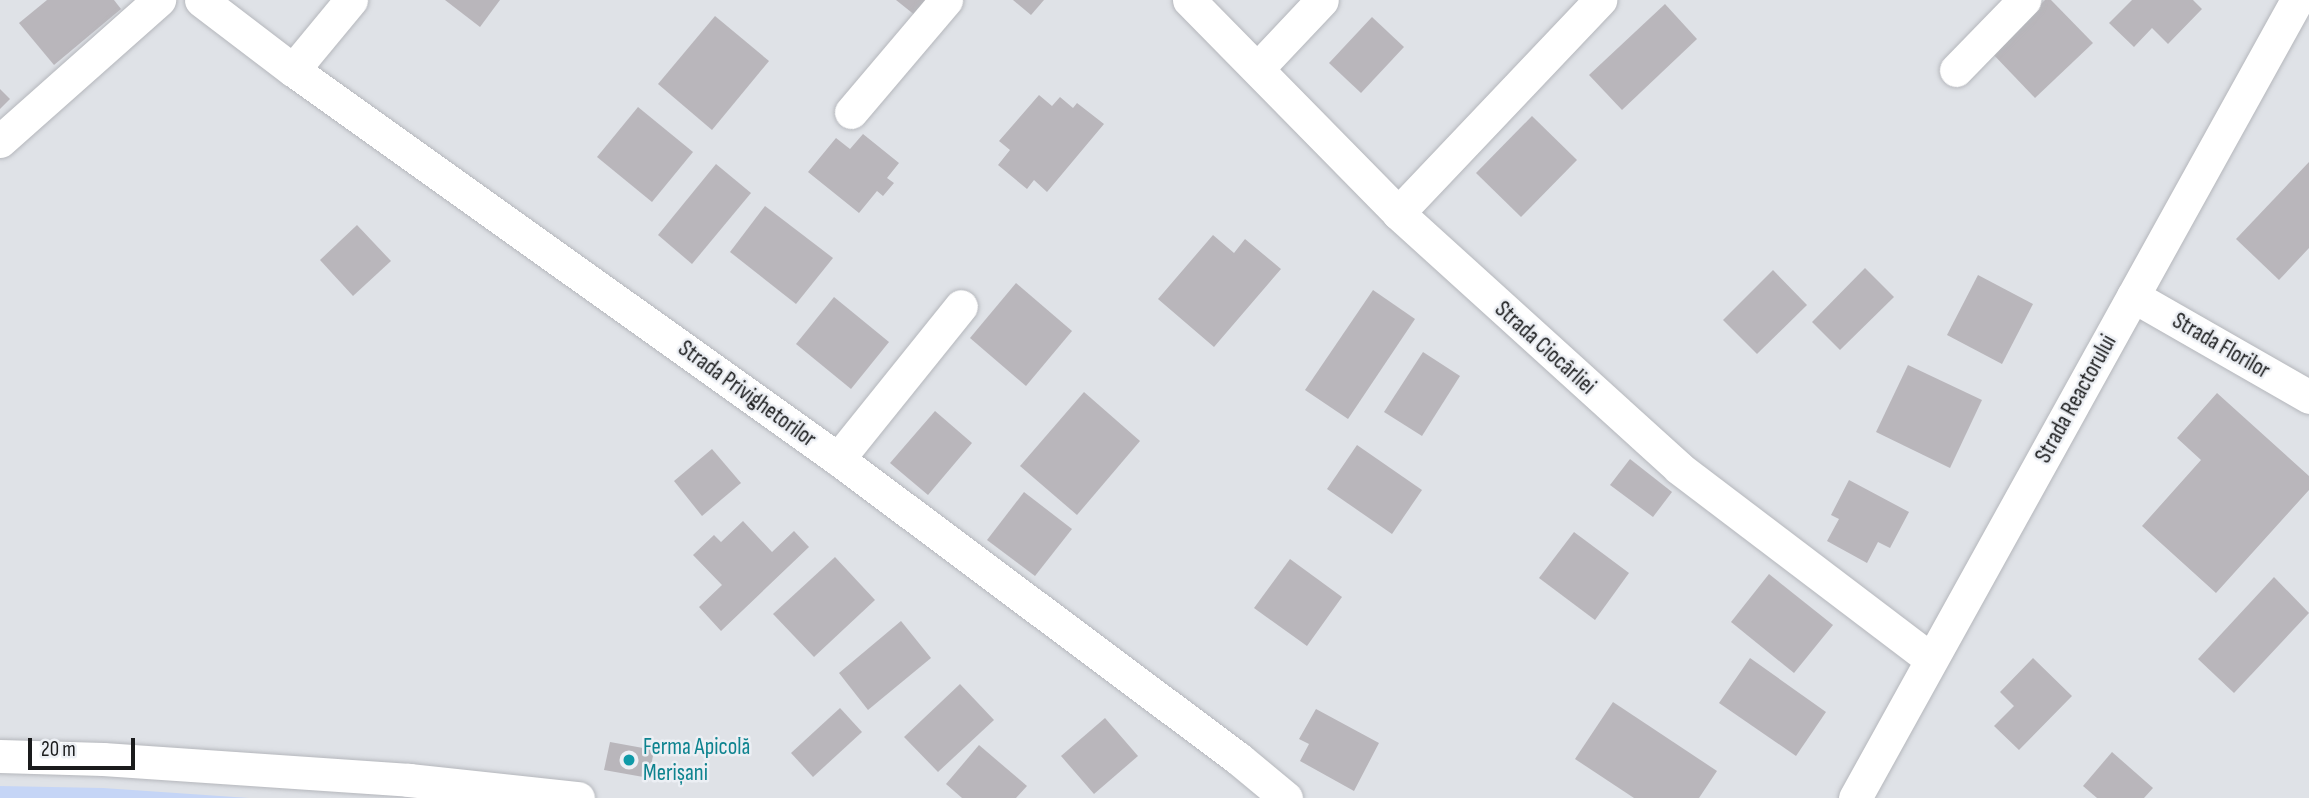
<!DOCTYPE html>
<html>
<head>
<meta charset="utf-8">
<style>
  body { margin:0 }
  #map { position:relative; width:2309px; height:798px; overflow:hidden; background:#dfe2e7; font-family:"Sofia Sans Condensed",sans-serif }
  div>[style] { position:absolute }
  .green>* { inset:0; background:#c5d5f6 }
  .building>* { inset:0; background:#b9b6bb }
  .roads { filter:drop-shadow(0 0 2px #b5b7bc) drop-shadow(0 0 2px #b5b7bc) }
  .minor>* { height:33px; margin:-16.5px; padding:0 16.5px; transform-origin:16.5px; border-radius:16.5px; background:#fff }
  .dots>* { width:19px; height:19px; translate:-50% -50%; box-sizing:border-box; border:4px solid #eceff4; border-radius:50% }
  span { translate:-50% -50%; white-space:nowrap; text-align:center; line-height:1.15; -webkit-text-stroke:5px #eceff4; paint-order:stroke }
  .street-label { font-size:23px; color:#1a1b1c }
  .culture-label { font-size:23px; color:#0d838f }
  .left { translate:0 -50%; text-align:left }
  .scale { position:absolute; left:28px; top:738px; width:107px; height:32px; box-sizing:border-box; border:4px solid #1a1b1c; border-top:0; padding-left:9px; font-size:21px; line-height:24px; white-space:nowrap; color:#1a1b1c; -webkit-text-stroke:5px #eceff4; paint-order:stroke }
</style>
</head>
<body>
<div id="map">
  <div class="green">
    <div style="clip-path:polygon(0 786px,103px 788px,249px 798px,0 798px)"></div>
  </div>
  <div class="building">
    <div style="clip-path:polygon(47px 0,114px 0,121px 9px,54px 65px,19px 23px)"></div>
    <div style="clip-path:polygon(445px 0,500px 0,480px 27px)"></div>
    <div style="clip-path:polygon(896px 0,928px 0,916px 16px)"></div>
    <div style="clip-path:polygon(1013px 0,1044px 0,1031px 15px)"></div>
    <div style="clip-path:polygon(2045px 0,2051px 0,2093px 43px,2035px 98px,1991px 52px)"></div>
    <div style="clip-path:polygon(2132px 0,2193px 0,2202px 9px,2168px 44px,2152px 28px,2134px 47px,2109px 23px)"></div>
    <div style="clip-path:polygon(1665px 4px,1697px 39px,1622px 110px,1589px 75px)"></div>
    <div style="clip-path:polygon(715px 16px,769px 61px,712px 130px,658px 84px)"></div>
    <div style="clip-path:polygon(1372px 17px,1404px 47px,1361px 93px,1329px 63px)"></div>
    <div style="clip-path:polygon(0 89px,10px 99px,0 109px)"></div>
    <div style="clip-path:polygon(1039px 95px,1052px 106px,1060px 97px,1073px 108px,1077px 103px,1104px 124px,1047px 192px,1034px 180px,1027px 189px,998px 165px,1010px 150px,999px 141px)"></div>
    <div style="clip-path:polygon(638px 107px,693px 152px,652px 202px,597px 157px)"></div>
    <div style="clip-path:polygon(1532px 116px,1577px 160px,1521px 217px,1476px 173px)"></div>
    <div style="clip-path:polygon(863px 134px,899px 163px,887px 178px,894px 183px,883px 196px,877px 191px,859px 213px,808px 172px,836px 138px,850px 149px)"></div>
    <div style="clip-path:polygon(2309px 162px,2309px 248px,2279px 280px,2236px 239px)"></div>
    <div style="clip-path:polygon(716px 164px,751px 193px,692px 264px,658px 235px)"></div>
    <div style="clip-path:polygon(765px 206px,833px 258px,796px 304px,730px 252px)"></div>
    <div style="clip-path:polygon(357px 225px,391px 261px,353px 296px,320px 260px)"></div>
    <div style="clip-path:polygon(1213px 235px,1234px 253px,1245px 239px,1281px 269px,1214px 347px,1158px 299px)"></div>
    <div style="clip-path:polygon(1865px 268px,1894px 297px,1840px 350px,1812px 322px)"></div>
    <div style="clip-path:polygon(1773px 270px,1807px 305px,1757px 354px,1723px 320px)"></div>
    <div style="clip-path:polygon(1978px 275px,2033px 304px,2002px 364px,1947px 335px)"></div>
    <div style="clip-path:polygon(1016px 283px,1072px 331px,1026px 386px,970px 338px)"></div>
    <div style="clip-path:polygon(1373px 290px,1415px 319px,1348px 419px,1305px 390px)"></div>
    <div style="clip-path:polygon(834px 297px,889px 342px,851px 389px,796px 344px)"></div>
    <div style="clip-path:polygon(1423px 352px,1460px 376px,1422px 436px,1384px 412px)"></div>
    <div style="clip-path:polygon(1908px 365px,1982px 400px,1950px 468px,1876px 432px)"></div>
    <div style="clip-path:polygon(1084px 392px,1140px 441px,1077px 515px,1020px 466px)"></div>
    <div style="clip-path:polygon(2217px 393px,2309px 476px,2309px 490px,2216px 593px,2142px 526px,2201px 460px,2177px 438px)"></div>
    <div style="clip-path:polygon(935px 411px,972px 443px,928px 495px,890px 463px)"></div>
    <div style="clip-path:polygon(1357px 445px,1422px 490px,1392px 534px,1327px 489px)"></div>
    <div style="clip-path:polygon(712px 449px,741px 483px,702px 516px,674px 481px)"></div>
    <div style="clip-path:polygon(1630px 459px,1672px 492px,1653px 517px,1610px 485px)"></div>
    <div style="clip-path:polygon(1849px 480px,1909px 512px,1890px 548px,1878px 542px,1867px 563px,1827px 541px,1839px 519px,1831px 515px)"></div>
    <div style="clip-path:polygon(1024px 492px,1072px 529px,1035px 576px,987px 540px)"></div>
    <div style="clip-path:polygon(743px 521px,772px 552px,794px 531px,809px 547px,721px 631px,699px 607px,722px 585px,693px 555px,714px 535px,721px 542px)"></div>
    <div style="clip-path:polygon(1574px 532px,1629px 573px,1595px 620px,1539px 578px)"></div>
    <div style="clip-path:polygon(835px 557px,875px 600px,814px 657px,773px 614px)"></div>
    <div style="clip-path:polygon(1290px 559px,1342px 597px,1307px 646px,1254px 608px)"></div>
    <div style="clip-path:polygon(1769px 574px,1833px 625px,1794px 673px,1731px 622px)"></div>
    <div style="clip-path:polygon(2274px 577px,2309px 613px,2234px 693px,2198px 659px)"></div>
    <div style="clip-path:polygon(901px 621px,931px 658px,868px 710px,839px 673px)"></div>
    <div style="clip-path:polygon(1750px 658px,1826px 712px,1796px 756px,1719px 703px)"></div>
    <div style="clip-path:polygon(2033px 658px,2072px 696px,2019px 750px,1994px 726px,2014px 706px,2000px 692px)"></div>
    <div style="clip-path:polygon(960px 684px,994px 720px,938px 772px,904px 737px)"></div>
    <div style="clip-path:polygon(1613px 702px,1717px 771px,1699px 798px,1634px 798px,1575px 759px)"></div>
    <div style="clip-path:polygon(840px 708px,862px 732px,813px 777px,791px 753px)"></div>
    <div style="clip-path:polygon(1316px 709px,1379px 743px,1354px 791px,1300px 761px,1309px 744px,1299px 739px)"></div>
    <div style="clip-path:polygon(1105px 718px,1138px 756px,1094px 794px,1061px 756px)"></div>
    <div style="clip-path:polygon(610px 742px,654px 750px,649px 778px,604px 770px)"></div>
    <div style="clip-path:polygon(979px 745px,1027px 786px,1016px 798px,962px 798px,946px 784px)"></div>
    <div style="clip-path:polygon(2112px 752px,2153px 788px,2144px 798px,2097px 798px,2083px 786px)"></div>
  </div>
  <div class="roads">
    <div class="minor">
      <div style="left:201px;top:0;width:116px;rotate:37.3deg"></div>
      <div style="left:293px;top:70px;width:670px;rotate:35.52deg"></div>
      <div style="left:838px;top:459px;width:501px;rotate:36.8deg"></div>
      <div style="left:1239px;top:759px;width:61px;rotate:39.7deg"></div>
      <div style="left:1189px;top:0;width:298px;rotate:45.5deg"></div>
      <div style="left:1398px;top:213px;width:379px;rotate:42.2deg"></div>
      <div style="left:1679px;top:468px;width:316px;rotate:37.2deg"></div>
      <div style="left:1258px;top:68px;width:93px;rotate:-46.7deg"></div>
      <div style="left:293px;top:70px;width:91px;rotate:-50.4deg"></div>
      <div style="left:1956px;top:70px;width:98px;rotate:-45.8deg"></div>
      <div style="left:851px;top:112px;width:147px;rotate:-49.7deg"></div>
      <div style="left:0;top:141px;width:213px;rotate:-41.6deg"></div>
      <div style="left:1398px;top:213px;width:294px;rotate:-46.5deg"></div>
      <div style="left:2133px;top:296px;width:203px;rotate:29.8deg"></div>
      <div style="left:838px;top:459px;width:196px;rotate:-51.2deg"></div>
      <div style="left:0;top:756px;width:103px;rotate:1.7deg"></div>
      <div style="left:103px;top:759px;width:307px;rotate:3.9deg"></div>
      <div style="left:409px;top:780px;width:170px;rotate:6.1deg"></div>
      <div style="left:1855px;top:798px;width:912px;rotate:-61.02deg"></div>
    </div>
  </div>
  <div class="dots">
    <div style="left:629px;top:760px;background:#0f9aa8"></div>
  </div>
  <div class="street-label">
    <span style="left:2221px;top:346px;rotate:30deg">Strada Florilor</span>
    <span style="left:1545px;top:348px;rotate:42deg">Strada Ciocârliei</span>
    <span style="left:747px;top:394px;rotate:36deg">Strada Privighetorilor</span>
    <span style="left:2076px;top:399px;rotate:-61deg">Strada Reactorului</span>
  </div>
  <div class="culture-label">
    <span class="left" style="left:643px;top:760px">Ferma Apicolă<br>Merișani</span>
  </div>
  <div class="scale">20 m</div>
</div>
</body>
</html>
